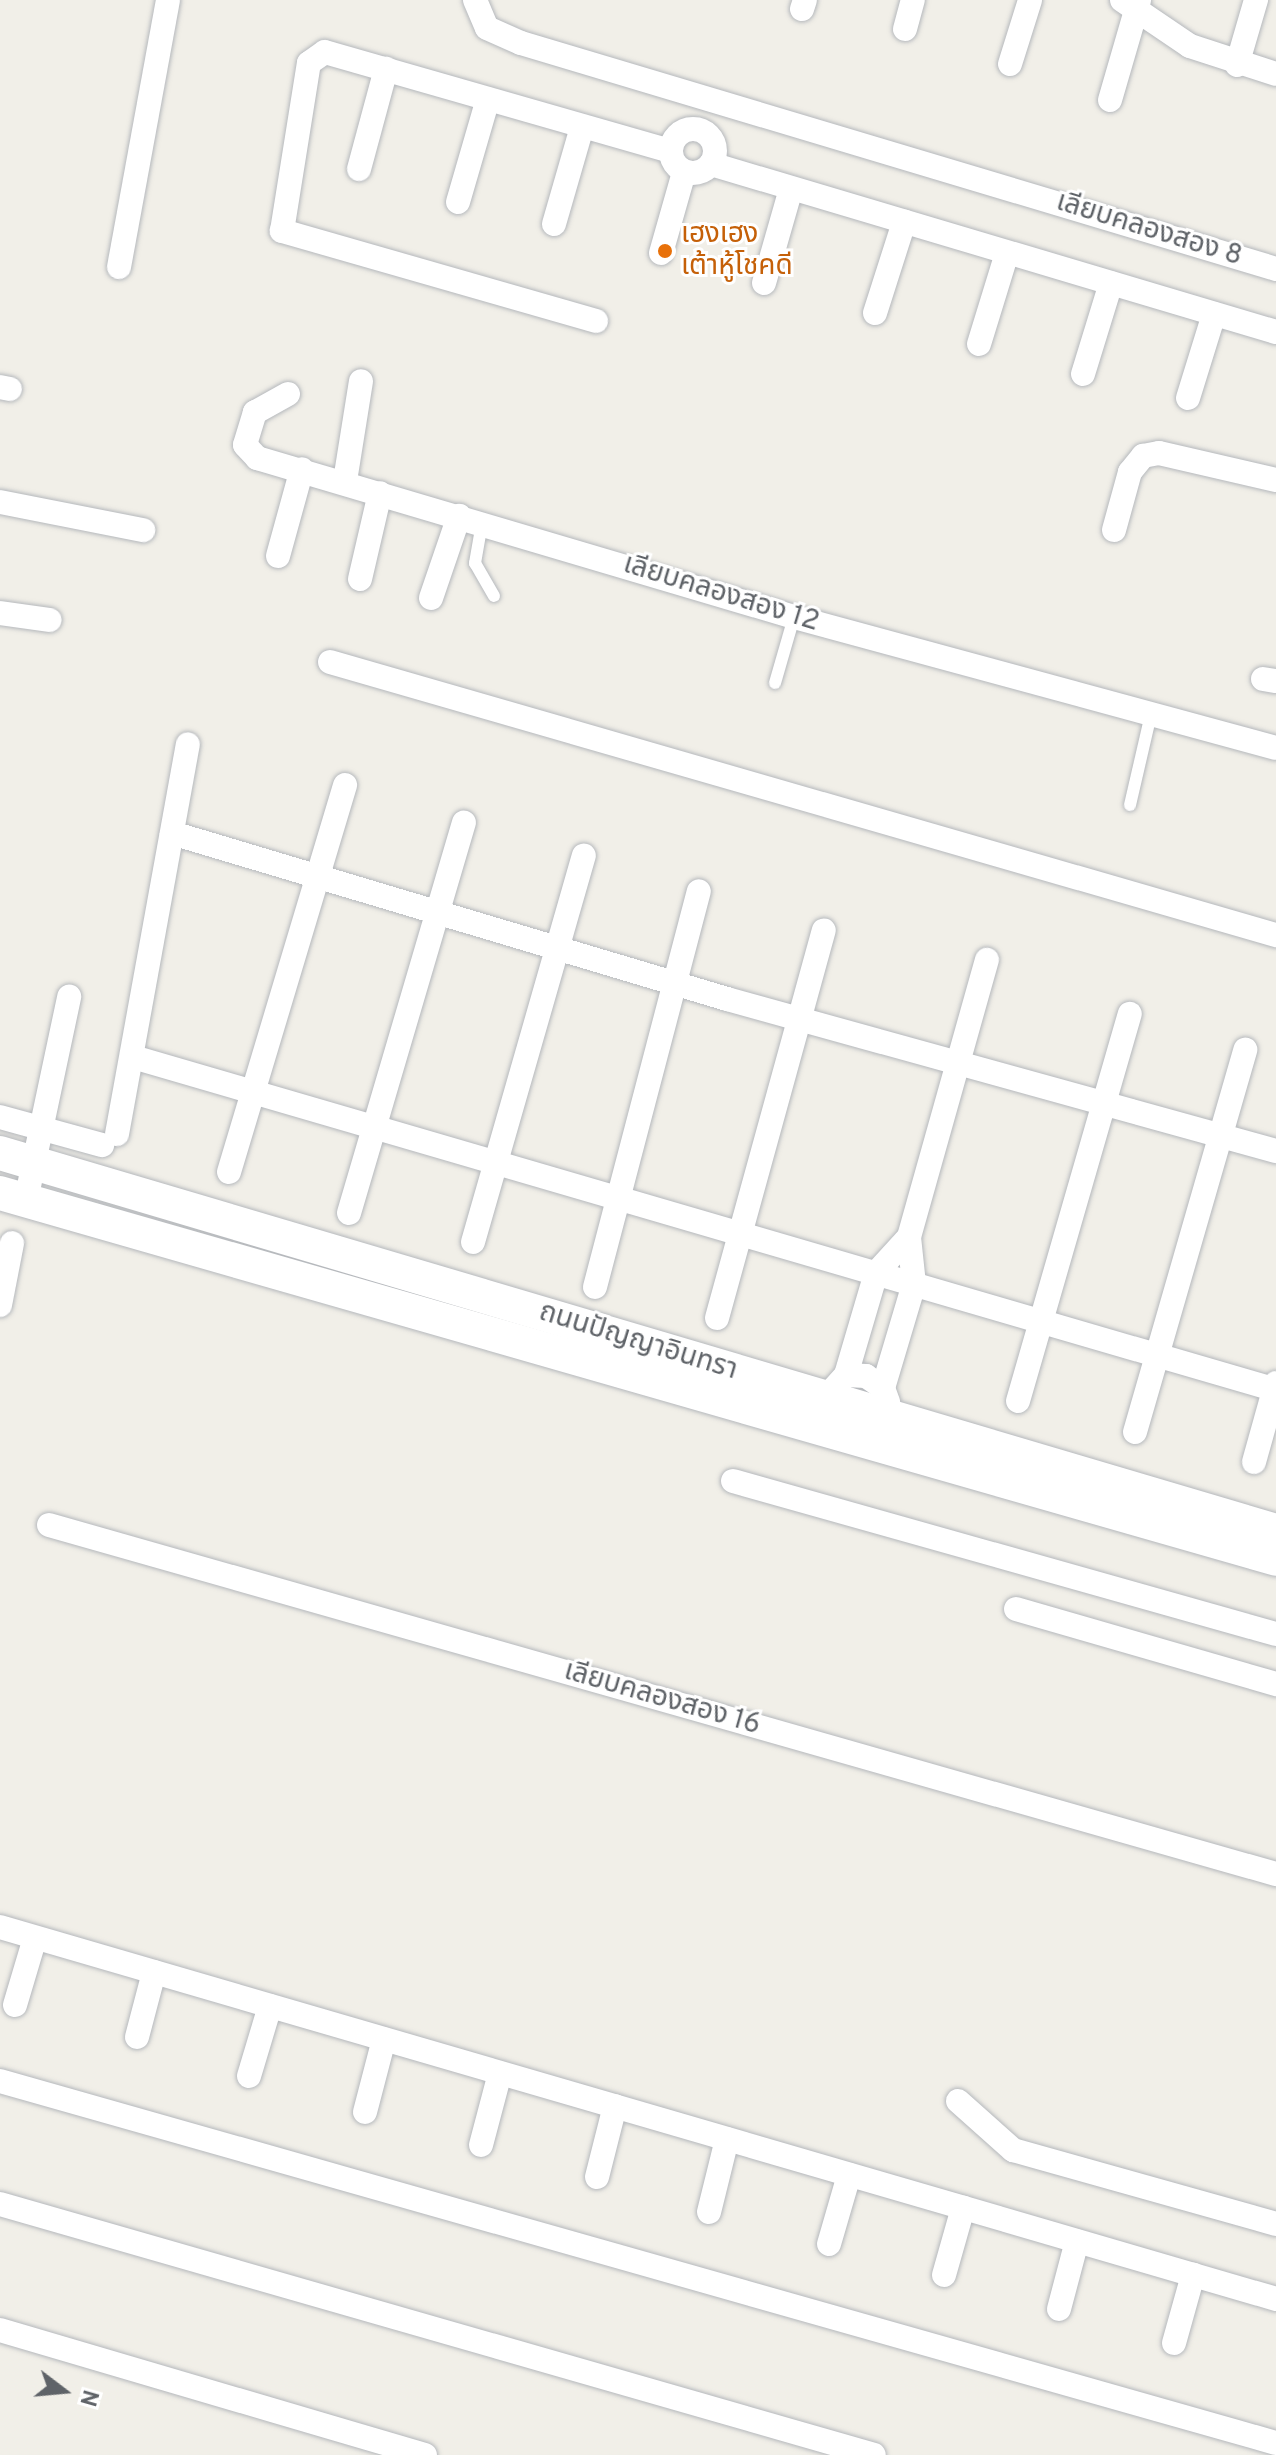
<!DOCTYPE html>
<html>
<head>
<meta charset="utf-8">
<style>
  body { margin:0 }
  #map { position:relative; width:1276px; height:2455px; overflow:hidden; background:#f1efe8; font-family:Overpass,"Noto Sans Thai",sans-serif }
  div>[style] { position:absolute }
  .roads { filter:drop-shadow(0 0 2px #b5b8bc) drop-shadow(0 0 2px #b5b8bc) }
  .lane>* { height:12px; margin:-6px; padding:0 6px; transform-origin:6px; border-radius:6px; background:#fff }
  .street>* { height:24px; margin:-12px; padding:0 12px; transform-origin:12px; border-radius:12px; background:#fff }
  .street>.ring { margin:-12px; padding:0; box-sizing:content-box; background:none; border:24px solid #fff; border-radius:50% }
  .secondary>* { height:34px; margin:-17px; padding:0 17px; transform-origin:17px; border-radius:17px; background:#fff }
  .dots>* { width:22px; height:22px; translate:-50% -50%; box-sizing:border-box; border:4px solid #fff; border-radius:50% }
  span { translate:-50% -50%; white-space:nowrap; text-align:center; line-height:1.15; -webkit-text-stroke:6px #fff; paint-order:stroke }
  .street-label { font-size:28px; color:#5f6368 }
  .food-label { font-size:28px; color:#c56008 }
  .left { translate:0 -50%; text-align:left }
  .north { position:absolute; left:24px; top:2351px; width:80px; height:80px; -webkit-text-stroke:6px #fff; paint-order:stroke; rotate:106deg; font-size:22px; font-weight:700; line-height:32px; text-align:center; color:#5f6368 }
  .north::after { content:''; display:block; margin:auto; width:28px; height:36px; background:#5f6368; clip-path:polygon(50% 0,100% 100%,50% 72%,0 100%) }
</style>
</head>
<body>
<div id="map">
  <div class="roads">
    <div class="lane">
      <div style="left:482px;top:523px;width:41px;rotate:99.9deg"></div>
      <div style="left:475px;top:563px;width:38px;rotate:60deg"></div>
      <div style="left:775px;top:683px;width:69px;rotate:-73.9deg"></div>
      <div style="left:1130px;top:805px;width:93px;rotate:-77deg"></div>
    </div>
    <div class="street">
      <div style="left:475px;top:0;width:30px;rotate:67deg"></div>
      <div style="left:487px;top:28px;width:37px;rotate:24deg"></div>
      <div style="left:521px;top:43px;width:788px;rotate:16.66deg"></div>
      <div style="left:1122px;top:0;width:82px;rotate:34.1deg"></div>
      <div style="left:1190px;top:46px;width:90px;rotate:18deg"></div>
      <div style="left:802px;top:9px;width:9px;rotate:-72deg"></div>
      <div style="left:905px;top:29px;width:30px;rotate:-75deg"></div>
      <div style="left:1010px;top:64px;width:67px;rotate:-72.6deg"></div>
      <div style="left:1237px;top:65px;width:68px;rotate:-73.7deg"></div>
      <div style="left:1110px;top:100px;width:104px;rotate:-73.8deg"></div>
      <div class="ring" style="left:671px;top:129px;width:20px;height:20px"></div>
      <div style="left:711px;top:164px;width:589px;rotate:16.56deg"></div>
      <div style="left:359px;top:169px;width:104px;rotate:-74.9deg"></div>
      <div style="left:458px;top:202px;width:107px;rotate:-73.8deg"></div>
      <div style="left:554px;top:224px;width:101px;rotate:-73.9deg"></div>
      <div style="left:661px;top:253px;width:84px;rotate:-74.1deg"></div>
      <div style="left:119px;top:267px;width:271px;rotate:-79.6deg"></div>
      <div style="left:764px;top:283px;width:98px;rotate:-74deg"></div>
      <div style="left:875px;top:313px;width:96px;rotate:-72.3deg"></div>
      <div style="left:596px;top:321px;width:327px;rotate:-164deg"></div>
      <div style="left:282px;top:231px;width:170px;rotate:-80.9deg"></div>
      <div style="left:309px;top:63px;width:19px;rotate:-35deg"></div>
      <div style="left:325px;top:52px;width:359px;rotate:16deg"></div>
      <div style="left:979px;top:344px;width:95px;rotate:-72.9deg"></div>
      <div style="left:1083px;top:374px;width:95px;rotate:-72.9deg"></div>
      <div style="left:0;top:387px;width:10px;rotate:11deg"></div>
      <div style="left:288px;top:394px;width:38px;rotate:151deg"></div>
      <div style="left:255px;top:412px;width:34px;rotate:107deg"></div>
      <div style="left:245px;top:445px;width:18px;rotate:47deg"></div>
      <div style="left:257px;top:458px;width:560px;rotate:16.49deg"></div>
      <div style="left:794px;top:617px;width:499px;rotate:15.2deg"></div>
      <div style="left:1188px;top:398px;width:88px;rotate:-72.8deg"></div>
      <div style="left:345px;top:481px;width:101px;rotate:-80.9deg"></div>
      <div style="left:0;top:502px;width:146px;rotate:11.1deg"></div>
      <div style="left:1114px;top:530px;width:60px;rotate:-74.6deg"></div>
      <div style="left:1130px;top:472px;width:21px;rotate:-51deg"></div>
      <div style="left:1143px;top:456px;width:16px;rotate:-11deg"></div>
      <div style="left:1159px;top:453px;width:120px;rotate:13deg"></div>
      <div style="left:278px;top:556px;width:90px;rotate:-74.6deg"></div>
      <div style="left:360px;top:579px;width:88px;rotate:-76.9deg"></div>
      <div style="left:431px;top:598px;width:87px;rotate:-71.1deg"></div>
      <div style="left:0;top:613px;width:50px;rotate:8deg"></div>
      <div style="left:330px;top:662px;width:985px;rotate:16.1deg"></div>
      <div style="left:1263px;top:679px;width:13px;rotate:9deg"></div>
      <div style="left:172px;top:833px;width:579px;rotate:16.65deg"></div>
      <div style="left:727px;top:999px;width:570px;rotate:15.48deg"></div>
      <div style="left:133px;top:1057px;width:1191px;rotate:16.24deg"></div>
      <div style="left:0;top:1117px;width:106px;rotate:15.4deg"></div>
      <div style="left:117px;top:1134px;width:396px;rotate:-79.7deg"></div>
      <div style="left:229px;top:1172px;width:404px;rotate:-73.3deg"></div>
      <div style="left:26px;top:1200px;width:208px;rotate:-78deg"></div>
      <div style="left:349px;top:1213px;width:407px;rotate:-73.6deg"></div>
      <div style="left:473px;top:1242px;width:402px;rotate:-74deg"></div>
      <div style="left:595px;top:1287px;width:409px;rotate:-75.3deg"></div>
      <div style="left:0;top:1305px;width:63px;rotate:-79deg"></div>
      <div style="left:717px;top:1318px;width:402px;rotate:-74.6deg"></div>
      <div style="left:846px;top:1375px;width:106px;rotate:-73.6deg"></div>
      <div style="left:876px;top:1273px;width:49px;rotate:-47.5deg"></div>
      <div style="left:883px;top:1388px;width:109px;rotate:-73.4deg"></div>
      <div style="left:914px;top:1284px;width:47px;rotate:-96.1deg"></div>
      <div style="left:909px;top:1237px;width:288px;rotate:-74.3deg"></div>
      <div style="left:1018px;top:1401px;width:403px;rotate:-73.9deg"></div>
      <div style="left:818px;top:1406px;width:42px;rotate:-47.9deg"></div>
      <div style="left:846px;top:1375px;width:20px;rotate:3deg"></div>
      <div style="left:866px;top:1376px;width:21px;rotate:35deg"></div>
      <div style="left:883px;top:1388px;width:15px;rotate:70deg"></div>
      <div style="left:1135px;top:1432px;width:398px;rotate:-73.9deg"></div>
      <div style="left:1254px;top:1462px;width:82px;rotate:-74.4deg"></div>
      <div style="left:733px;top:1481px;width:564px;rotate:15.74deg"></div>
      <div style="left:49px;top:1525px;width:1276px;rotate:15.88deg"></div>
      <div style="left:1016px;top:1609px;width:271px;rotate:16.1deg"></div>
      <div style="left:0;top:1927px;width:1329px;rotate:16.25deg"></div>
      <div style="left:15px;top:2005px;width:70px;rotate:-73.4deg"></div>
      <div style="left:137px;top:2037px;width:67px;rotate:-75.3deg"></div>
      <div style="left:249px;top:2076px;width:73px;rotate:-73.3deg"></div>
      <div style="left:0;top:2081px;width:1326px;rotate:15.84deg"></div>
      <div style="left:958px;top:2101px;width:74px;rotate:41.7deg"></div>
      <div style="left:1013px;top:2150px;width:273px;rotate:15.7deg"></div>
      <div style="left:365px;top:2112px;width:75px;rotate:-75.4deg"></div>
      <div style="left:481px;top:2145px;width:74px;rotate:-75.2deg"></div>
      <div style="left:597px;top:2177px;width:73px;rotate:-75.8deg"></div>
      <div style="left:0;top:2204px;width:909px;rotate:16.02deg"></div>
      <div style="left:709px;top:2212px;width:75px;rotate:-76.1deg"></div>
      <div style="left:829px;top:2244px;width:72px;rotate:-73.8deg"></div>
      <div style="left:944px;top:2275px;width:70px;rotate:-74.2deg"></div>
      <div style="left:1059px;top:2309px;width:70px;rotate:-75.2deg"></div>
      <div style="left:0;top:2330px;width:443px;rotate:16.4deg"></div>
      <div style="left:1174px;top:2343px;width:71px;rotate:-74.4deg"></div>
    </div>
    <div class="secondary">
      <div style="left:0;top:1153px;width:1331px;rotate:16.5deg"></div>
      <div style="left:0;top:1193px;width:1327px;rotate:16deg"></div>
    </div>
  </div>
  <div class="dots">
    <div style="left:665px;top:251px;background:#e8710a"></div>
  </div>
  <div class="street-label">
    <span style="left:1149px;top:230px;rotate:17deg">เลียบคลองสอง 8</span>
    <span style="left:721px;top:594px;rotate:17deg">เลียบคลองสอง 12</span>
    <span style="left:638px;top:1342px;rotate:17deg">ถนนปัญญาอินทรา</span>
    <span style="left:662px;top:1699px;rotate:16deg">เลียบคลองสอง 16</span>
  </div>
  <div class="food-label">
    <span class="left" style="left:681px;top:251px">เฮงเฮง<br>เต้าหู้โชคดี</span>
  </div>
  <div class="north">N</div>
</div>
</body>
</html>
